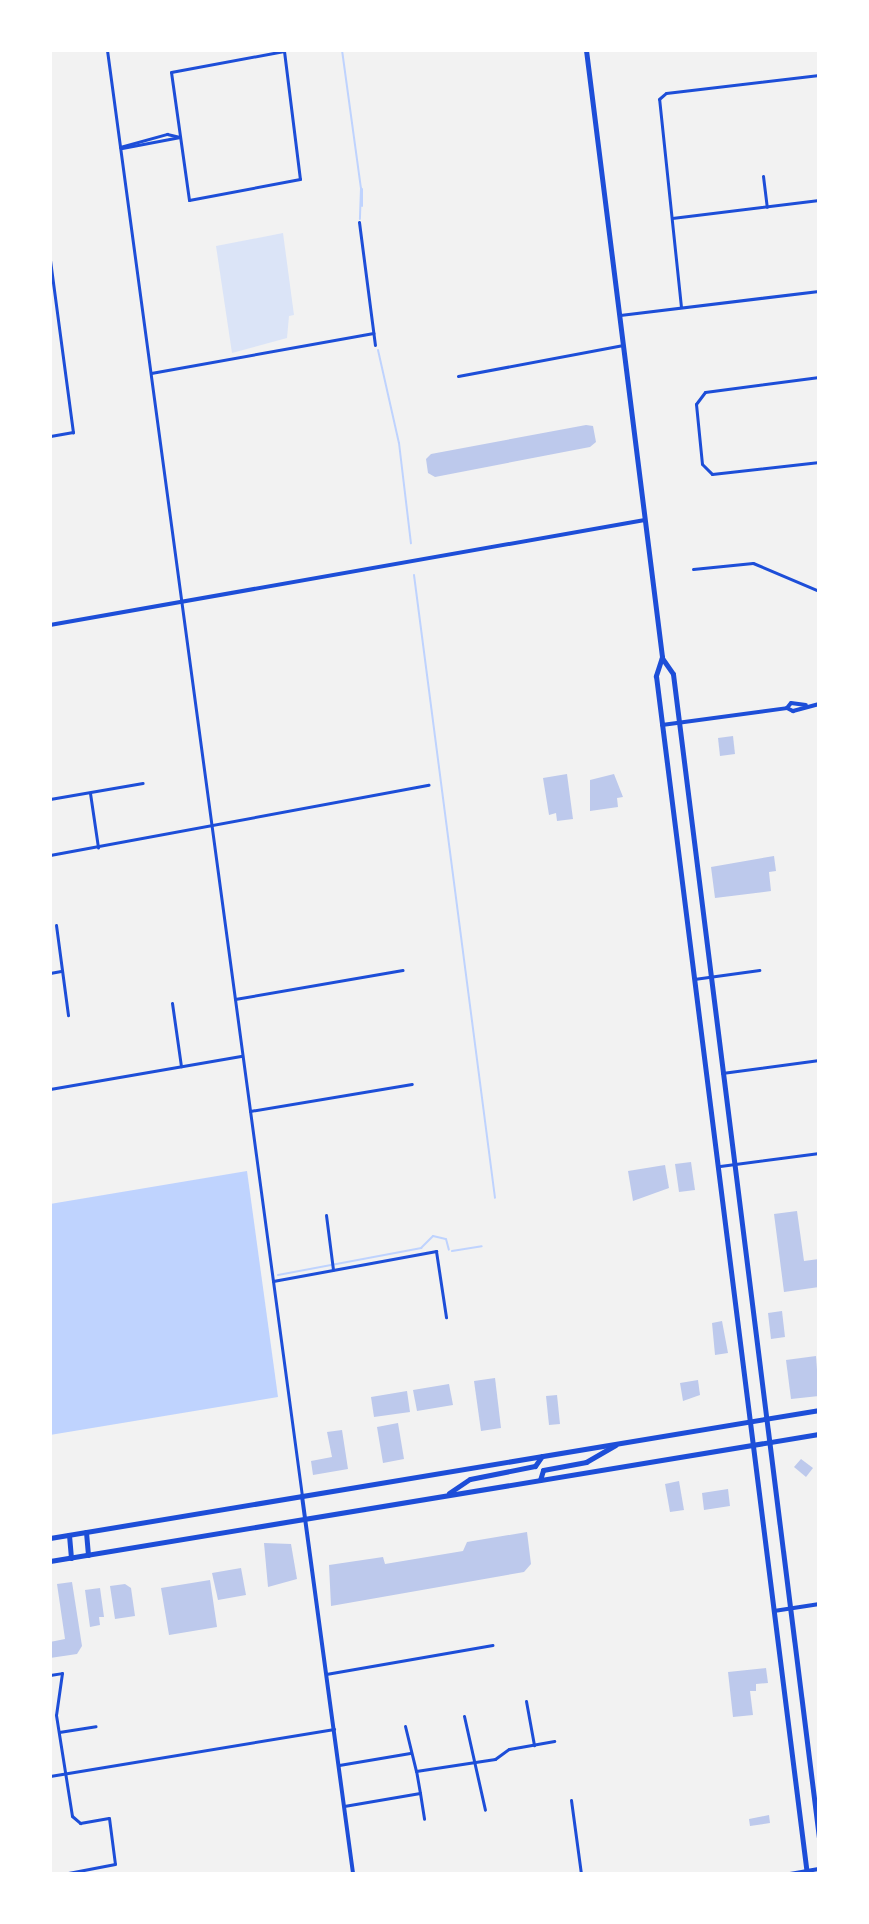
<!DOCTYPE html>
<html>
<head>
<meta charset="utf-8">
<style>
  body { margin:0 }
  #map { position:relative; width:869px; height:1924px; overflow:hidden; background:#f2f2f2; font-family:"PT Sans Narrow",sans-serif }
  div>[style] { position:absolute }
  .green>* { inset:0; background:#dbe4f7 }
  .water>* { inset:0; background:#bfd3fe }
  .stream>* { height:2px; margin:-1px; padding:0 1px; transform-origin:1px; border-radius:1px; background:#bfd3fe }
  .building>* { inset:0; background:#bdc9ec }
  .minor>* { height:3px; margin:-1.5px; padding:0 1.5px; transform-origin:1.5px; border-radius:1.5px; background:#1d4ed8 }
  .tertiary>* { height:4px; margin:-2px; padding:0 2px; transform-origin:2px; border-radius:2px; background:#1d4ed8 }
  .primary>* { height:5px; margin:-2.5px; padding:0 2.5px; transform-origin:2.5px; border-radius:2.5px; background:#1d4ed8 }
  span { translate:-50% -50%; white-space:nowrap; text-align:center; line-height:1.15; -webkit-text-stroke:8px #fff; paint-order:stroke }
  .frame { position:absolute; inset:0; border:52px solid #fff; pointer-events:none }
</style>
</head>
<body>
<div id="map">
  <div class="green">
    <div style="clip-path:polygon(283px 233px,294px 315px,289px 316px,287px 338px,232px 353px,216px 246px)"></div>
  </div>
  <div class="water">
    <div style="clip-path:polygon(247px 1171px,278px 1397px,50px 1435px,50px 1204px)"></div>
  </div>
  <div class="stream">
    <div style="left:342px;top:50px;width:139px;rotate:82.2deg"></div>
    <div style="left:361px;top:188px;width:31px;rotate:92deg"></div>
    <div style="left:362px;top:189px;width:17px;rotate:90deg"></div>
    <div style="left:378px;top:350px;width:95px;rotate:77.3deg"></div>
    <div style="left:399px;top:443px;width:101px;rotate:83.2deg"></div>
    <div style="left:414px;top:575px;width:628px;rotate:82.59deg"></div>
    <div style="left:452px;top:1251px;width:30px;rotate:-9deg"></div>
    <div style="left:278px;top:1275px;width:146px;rotate:-10.7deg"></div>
    <div style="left:421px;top:1248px;width:17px;rotate:-45deg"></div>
    <div style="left:433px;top:1236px;width:13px;rotate:13deg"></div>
    <div style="left:446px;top:1239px;width:11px;rotate:75deg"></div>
  </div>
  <div class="building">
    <div style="clip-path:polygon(586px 425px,593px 426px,596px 442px,590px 447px,435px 477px,428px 473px,426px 459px,431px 454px)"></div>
    <div style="clip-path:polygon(733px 736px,735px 754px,720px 756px,718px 738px)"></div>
    <div style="clip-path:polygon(567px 774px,573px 819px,557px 821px,556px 813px,549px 815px,543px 778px)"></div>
    <div style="clip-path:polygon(614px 774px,623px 797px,617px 798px,618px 807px,590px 811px,590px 780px)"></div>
    <div style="clip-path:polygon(774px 856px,776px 871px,769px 872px,771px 891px,715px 898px,711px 867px)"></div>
    <div style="clip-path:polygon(691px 1162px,695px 1190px,679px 1192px,675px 1164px)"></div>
    <div style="clip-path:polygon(665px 1165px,669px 1188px,633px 1201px,628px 1171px)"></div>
    <div style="clip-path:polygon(797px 1211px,804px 1261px,819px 1259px,819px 1287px,784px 1292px,774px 1214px)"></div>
    <div style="clip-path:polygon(782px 1311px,785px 1337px,771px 1339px,768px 1313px)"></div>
    <div style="clip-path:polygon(722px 1321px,728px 1353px,715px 1355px,712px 1323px)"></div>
    <div style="clip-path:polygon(816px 1356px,819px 1396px,791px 1399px,786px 1360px)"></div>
    <div style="clip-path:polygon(495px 1378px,501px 1428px,481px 1431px,474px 1381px)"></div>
    <div style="clip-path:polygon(698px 1380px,700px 1395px,683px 1401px,680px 1383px)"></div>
    <div style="clip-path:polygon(449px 1384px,453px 1405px,417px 1411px,413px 1390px)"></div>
    <div style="clip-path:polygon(407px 1391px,410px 1412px,374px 1417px,371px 1397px)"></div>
    <div style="clip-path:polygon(557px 1395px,560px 1424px,549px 1425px,546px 1396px)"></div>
    <div style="clip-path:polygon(398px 1423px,404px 1459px,383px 1463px,377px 1427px)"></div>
    <div style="clip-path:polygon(342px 1430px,348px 1469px,313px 1475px,311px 1461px,332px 1457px,327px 1432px)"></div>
    <div style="clip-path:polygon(801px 1459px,813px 1468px,806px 1477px,794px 1467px)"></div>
    <div style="clip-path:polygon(679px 1481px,684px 1510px,670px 1512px,665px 1484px)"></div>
    <div style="clip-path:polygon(728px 1489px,730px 1506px,704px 1510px,702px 1493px)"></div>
    <div style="clip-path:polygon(527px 1532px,531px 1564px,524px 1572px,331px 1606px,329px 1565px,383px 1557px,385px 1564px,463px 1551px,467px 1542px)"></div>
    <div style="clip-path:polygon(264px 1543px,291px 1544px,297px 1579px,268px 1587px)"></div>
    <div style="clip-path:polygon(241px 1568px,246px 1595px,218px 1600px,212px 1573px)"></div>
    <div style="clip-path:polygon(210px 1580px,217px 1627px,169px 1635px,161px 1588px)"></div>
    <div style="clip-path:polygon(72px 1582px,82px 1646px,77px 1654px,50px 1658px,50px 1642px,65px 1639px,57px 1584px)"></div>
    <div style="clip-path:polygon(125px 1584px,131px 1588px,135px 1616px,115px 1619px,110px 1586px)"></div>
    <div style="clip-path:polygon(100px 1588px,104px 1617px,99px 1617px,100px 1625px,90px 1627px,85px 1590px)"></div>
    <div style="clip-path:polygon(766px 1668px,768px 1683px,756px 1684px,756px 1691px,750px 1691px,753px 1715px,733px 1717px,728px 1672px)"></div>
    <div style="clip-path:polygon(769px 1815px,770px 1823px,750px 1826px,749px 1819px)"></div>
  </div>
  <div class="minor">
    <div style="left:107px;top:50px;width:1459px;rotate:82.32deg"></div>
    <div style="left:284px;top:51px;width:129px;rotate:82.9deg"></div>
    <div style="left:300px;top:179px;width:113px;rotate:169.3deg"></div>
    <div style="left:189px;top:200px;width:129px;rotate:-98deg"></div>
    <div style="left:171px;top:72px;width:115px;rotate:-10.5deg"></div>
    <div style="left:120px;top:147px;width:49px;rotate:-15.5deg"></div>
    <div style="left:167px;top:134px;width:13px;rotate:13deg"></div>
    <div style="left:122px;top:148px;width:59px;rotate:-10.7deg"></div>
    <div style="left:763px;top:176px;width:31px;rotate:83deg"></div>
    <div style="left:672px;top:218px;width:148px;rotate:-7deg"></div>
    <div style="left:359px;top:222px;width:124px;rotate:82.6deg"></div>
    <div style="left:50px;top:260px;width:174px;rotate:82.4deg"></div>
    <div style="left:73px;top:432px;width:23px;rotate:170deg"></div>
    <div style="left:681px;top:307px;width:209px;rotate:-96deg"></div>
    <div style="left:659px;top:99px;width:9px;rotate:-41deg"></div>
    <div style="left:666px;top:93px;width:154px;rotate:-6.7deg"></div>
    <div style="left:620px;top:315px;width:200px;rotate:-6.9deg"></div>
    <div style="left:151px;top:373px;width:226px;rotate:-10.2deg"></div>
    <div style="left:458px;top:376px;width:168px;rotate:-10.6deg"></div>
    <div style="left:819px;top:377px;width:115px;rotate:172.5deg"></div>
    <div style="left:705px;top:392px;width:15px;rotate:127deg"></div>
    <div style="left:696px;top:404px;width:60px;rotate:84.3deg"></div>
    <div style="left:702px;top:464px;width:14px;rotate:45deg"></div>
    <div style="left:712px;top:474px;width:108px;rotate:-6.4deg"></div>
    <div style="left:693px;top:569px;width:60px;rotate:-5.7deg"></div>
    <div style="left:753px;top:563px;width:72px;rotate:23deg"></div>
    <div style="left:90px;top:793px;width:55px;rotate:81.6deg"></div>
    <div style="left:50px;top:799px;width:94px;rotate:-9.8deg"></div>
    <div style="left:50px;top:855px;width:385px;rotate:-10.5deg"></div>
    <div style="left:56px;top:925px;width:91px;rotate:82.4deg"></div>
    <div style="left:50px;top:973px;width:11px;rotate:-10deg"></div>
    <div style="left:694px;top:979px;width:66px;rotate:-7.9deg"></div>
    <div style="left:235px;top:999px;width:170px;rotate:-9.8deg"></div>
    <div style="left:172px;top:1003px;width:64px;rotate:81.9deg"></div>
    <div style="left:722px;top:1073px;width:98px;rotate:-7.6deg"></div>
    <div style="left:50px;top:1089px;width:195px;rotate:-9.8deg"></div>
    <div style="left:250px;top:1111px;width:164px;rotate:-9.5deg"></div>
    <div style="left:720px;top:1166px;width:100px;rotate:-7.5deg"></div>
    <div style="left:326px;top:1215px;width:55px;rotate:82.7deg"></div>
    <div style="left:273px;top:1281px;width:166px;rotate:-10.4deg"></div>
    <div style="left:436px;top:1251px;width:67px;rotate:81.4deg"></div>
    <div style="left:326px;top:1674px;width:169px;rotate:-9.9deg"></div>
    <div style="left:50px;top:1675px;width:12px;rotate:-9deg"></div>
    <div style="left:62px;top:1673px;width:42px;rotate:98.1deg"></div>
    <div style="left:56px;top:1715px;width:102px;rotate:81deg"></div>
    <div style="left:72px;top:1816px;width:11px;rotate:41deg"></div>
    <div style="left:80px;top:1823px;width:29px;rotate:-10deg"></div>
    <div style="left:109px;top:1818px;width:46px;rotate:82.6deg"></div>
    <div style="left:115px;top:1864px;width:53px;rotate:169.1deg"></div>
    <div style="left:526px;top:1701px;width:45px;rotate:79.7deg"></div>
    <div style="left:464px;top:1716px;width:96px;rotate:77.4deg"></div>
    <div style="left:405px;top:1726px;width:46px;rotate:76.3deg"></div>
    <div style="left:59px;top:1732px;width:37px;rotate:-9deg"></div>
    <div style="left:339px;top:1765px;width:72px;rotate:-9.6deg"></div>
    <div style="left:50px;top:1776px;width:288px;rotate:-9.4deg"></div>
    <div style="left:420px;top:1793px;width:26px;rotate:81deg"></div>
    <div style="left:571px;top:1800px;width:75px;rotate:82.3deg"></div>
    <div style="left:344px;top:1806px;width:77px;rotate:-9.7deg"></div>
    <div style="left:420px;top:1793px;width:22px;rotate:-100deg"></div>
    <div style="left:416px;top:1771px;width:80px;rotate:-8.6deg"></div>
    <div style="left:495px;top:1759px;width:17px;rotate:-36deg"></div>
    <div style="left:509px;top:1749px;width:46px;rotate:-10.1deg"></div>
  </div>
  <div class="tertiary">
    <div style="left:50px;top:625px;width:604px;rotate:-10.01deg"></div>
    <div style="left:787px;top:708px;width:7px;rotate:27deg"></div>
    <div style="left:793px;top:711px;width:27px;rotate:-15deg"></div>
    <div style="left:662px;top:725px;width:126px;rotate:-7.7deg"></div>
    <div style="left:787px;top:708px;width:6px;rotate:-51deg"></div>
    <div style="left:791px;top:703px;width:15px;rotate:8deg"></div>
    <div style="left:302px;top:1496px;width:381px;rotate:82.3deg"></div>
    <div style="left:774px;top:1611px;width:46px;rotate:-8.8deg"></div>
    <div style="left:790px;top:1874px;width:29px;rotate:-10deg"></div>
  </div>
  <div class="primary">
    <div style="left:586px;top:50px;width:612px;rotate:82.86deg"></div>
    <div style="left:662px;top:657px;width:20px;rotate:108deg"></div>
    <div style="left:656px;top:676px;width:1207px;rotate:82.82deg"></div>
    <div style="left:662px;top:658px;width:19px;rotate:55deg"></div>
    <div style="left:673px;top:674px;width:1173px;rotate:82.85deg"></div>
    <div style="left:540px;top:1480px;width:10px;rotate:-73deg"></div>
    <div style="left:543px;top:1470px;width:44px;rotate:-10.5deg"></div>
    <div style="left:586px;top:1462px;width:34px;rotate:-30deg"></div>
    <div style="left:449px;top:1493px;width:25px;rotate:-34deg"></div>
    <div style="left:470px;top:1479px;width:66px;rotate:-11.3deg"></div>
    <div style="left:535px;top:1466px;width:12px;rotate:-55deg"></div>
    <div style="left:86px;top:1532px;width:23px;rotate:85deg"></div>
    <div style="left:69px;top:1535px;width:23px;rotate:85deg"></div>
    <div style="left:50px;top:1538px;width:780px;rotate:-9.45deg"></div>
    <div style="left:50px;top:1561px;width:779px;rotate:-9.38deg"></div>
  </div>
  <div class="frame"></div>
</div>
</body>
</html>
